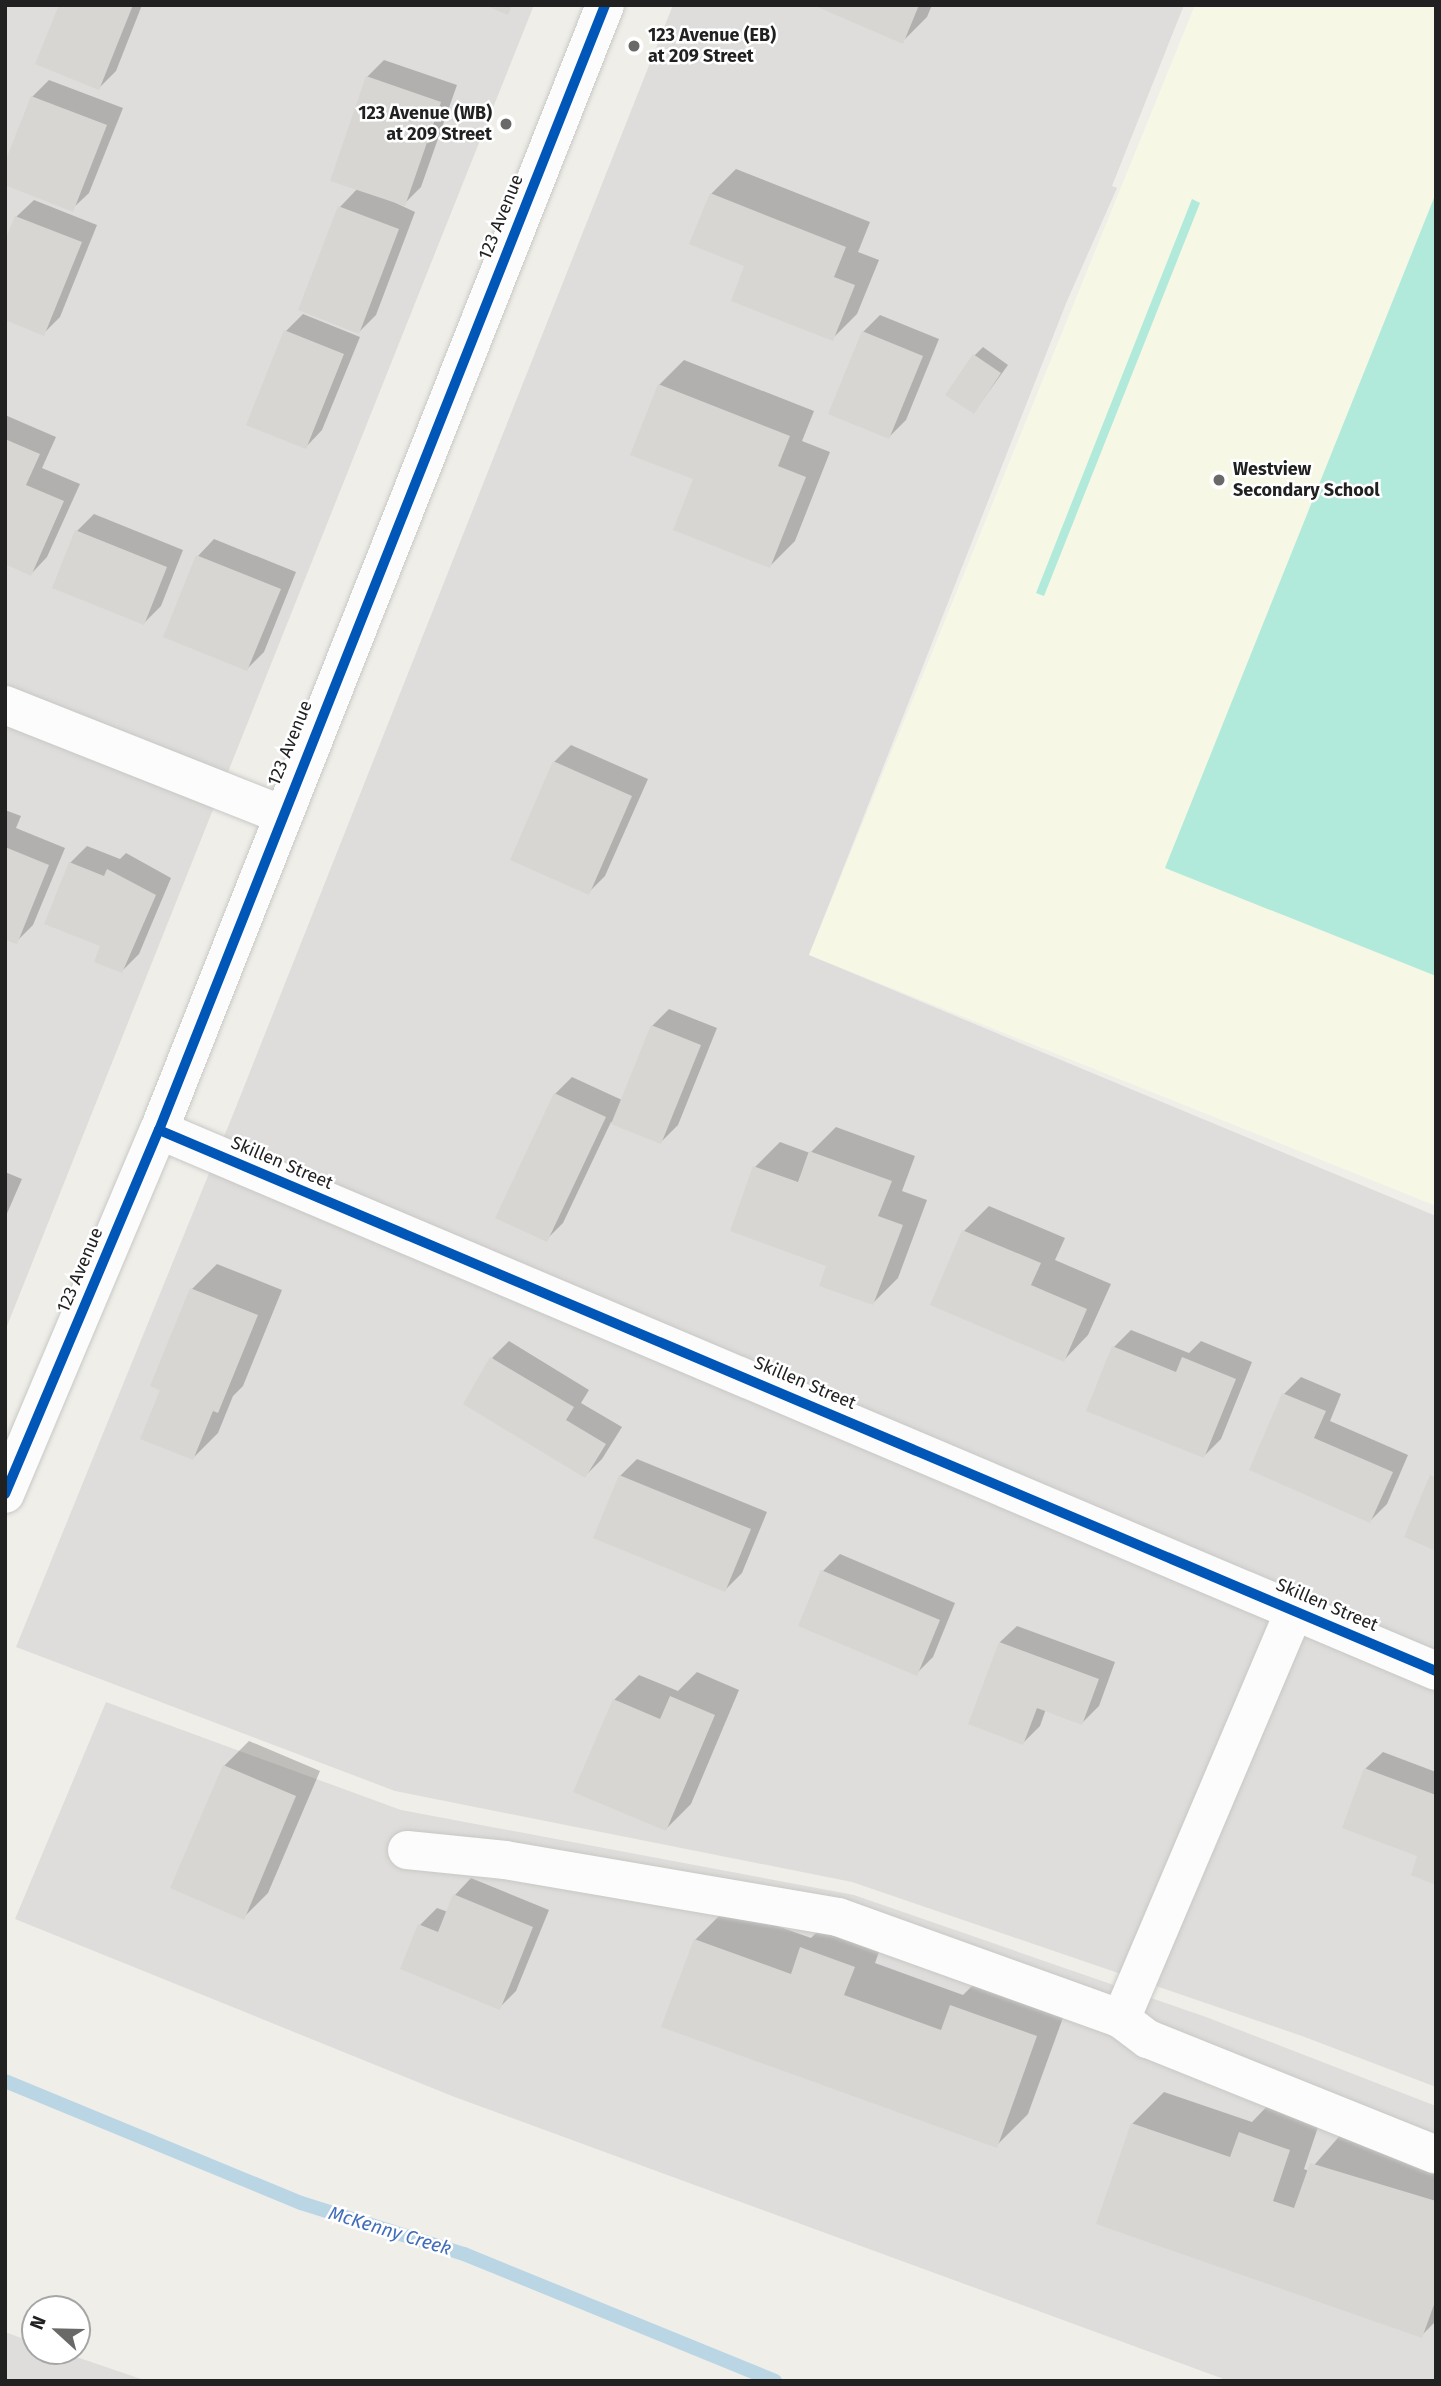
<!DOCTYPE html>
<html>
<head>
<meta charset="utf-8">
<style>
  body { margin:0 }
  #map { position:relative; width:1441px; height:2386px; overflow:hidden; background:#efeee9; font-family:"Fira Sans",sans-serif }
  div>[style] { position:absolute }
  .residential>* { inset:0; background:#dedddb }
  .education>* { inset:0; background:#f6f7e5 }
  .pitch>* { inset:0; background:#b1eadb }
  .shadow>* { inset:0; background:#0003 }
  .stream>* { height:14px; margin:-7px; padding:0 7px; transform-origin:7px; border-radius:7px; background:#bad6e5 }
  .building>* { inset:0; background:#d7d6d2 }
  .roads { filter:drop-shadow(0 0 2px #c8c8c5) drop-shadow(0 0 2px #c8c8c5) }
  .minor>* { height:38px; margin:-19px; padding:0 19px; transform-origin:19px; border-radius:19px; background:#fdfcfc }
  .cycleway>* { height:10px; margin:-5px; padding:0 5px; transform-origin:5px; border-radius:5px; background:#0057b8 }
  .dots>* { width:19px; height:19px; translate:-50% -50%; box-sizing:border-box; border:4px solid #fff; border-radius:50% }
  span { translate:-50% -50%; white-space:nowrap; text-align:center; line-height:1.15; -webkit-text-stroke:5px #fff; paint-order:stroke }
  .poi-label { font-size:18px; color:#212121; font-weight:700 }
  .left { translate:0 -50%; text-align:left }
  .right { translate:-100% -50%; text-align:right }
  .street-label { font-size:18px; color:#212121 }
  .water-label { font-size:19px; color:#436dba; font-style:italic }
  .frame { position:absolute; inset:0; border:7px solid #212121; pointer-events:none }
  .north { position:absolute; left:21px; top:2295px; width:70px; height:70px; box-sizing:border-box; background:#fff; border:2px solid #a6a6a6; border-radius:50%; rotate:292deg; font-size:19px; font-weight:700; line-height:28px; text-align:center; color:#212121 }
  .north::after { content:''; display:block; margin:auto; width:24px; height:32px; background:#696967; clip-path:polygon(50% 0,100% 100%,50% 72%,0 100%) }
</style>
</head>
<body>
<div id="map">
  <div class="residential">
    <div style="clip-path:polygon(5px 5px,534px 5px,5px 1331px)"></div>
    <div style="clip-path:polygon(673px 5px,1184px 5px,1112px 186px,1117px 188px,1067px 301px,809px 955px,1436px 1216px,1436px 2087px,1302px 2036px,852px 1882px,395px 1791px,16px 1647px,234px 1112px)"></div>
    <div style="clip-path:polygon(106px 1702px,401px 1810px,854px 1895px,1206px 2017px,1436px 2106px,1436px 2381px,1229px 2381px,452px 2096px,15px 1919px)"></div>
    <div style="clip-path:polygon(5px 2332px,35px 2343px,35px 2351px,59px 2351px,147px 2381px,5px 2381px)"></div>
  </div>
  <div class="education">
    <div style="clip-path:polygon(1195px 5px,1436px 5px,1436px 1206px,809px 955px)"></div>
  </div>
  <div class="pitch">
    <div style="clip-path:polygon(1436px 193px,1436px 976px,1165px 868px)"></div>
    <div style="clip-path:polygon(1192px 199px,1200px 203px,1044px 596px,1036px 593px)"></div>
  </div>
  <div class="shadow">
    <div style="clip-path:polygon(61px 5px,142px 5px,116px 71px,99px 88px)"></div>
    <div style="clip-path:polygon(817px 5px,932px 5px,927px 17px,902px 42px)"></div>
    <div style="clip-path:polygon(384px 60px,457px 85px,421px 187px,404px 204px,385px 198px,415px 212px,376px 315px,359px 332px,340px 207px,358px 188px,367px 77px)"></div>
    <div style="clip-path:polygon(49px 80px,123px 108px,89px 193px,72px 209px,32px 97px)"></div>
    <div style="clip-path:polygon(736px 169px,870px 222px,858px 252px,879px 260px,857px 314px,832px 339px,746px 265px,711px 194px)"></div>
    <div style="clip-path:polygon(34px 200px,97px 225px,60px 317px,43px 334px,6px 243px,17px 216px)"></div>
    <div style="clip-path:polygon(303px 314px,360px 337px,322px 430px,306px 447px,286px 331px)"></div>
    <div style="clip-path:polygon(880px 315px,939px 339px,906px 420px,889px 437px,863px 332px)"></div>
    <div style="clip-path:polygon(983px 347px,1008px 365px,974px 412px,975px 355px)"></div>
    <div style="clip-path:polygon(684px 360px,814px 411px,802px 441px,830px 452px,795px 541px,770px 566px,695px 478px,659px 385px)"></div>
    <div style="clip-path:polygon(5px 415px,56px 437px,42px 468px,80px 484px,47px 557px,31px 574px,5px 562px)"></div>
    <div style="clip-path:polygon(94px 514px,183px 550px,161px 606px,144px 623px,77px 531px)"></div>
    <div style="clip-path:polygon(214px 539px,296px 572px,264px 652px,247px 669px,198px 556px)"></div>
    <div style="clip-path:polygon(571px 745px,648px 779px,605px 876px,588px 893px,554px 762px)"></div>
    <div style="clip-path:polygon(5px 810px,21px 816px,16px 828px,65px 848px,33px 925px,16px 942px,5px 938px)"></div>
    <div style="clip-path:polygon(87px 846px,120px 859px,126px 853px,171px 878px,139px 954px,122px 971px,102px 945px,70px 863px)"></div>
    <div style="clip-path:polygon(669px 1009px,717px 1028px,678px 1125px,661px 1142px,611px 1122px,563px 1223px,546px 1240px,555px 1094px,572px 1077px,622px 1100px,652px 1026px)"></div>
    <div style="clip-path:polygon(836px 1127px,915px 1156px,902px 1191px,927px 1200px,898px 1278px,873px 1303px,829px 1265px,755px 1167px,780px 1142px,810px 1153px)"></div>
    <div style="clip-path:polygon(5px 1172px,22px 1179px,5px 1218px)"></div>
    <div style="clip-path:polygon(989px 1206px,1065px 1238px,1055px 1260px,1111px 1284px,1088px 1335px,1064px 1360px,933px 1304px,964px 1231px)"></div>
    <div style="clip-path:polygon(217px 1264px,282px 1290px,243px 1386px,233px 1396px,218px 1433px,193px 1458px,162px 1389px,152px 1386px,192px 1289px)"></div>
    <div style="clip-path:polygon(1131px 1330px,1189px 1353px,1201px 1341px,1252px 1362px,1221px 1439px,1204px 1456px,1114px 1347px)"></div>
    <div style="clip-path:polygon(509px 1341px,589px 1390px,581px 1403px,622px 1427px,602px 1459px,585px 1476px,492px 1358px)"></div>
    <div style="clip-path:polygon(1301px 1377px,1341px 1394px,1330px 1421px,1408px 1455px,1387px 1504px,1370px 1521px,1284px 1394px)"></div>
    <div style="clip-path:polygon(637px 1459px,767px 1512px,742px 1573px,725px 1590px,620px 1476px)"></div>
    <div style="clip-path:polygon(840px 1554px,955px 1603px,933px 1657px,916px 1674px,823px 1571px)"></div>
    <div style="clip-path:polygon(1017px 1626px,1115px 1662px,1099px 1706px,1082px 1723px,1046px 1709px,1040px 1726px,1023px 1743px,1000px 1642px)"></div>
    <div style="clip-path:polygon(697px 1672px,739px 1690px,691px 1804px,666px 1829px,614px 1700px,639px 1675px,678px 1691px)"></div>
    <div style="clip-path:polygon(249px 1741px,320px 1771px,268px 1893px,243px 1918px,224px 1766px)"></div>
    <div style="clip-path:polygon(1383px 1752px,1436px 1772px,1436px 1883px,1420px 1855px,1344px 1827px,1366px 1768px)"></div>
    <div style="clip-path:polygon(471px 1878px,549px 1910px,516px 1991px,499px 2008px,402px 1968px,420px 1925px,437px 1908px,448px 1912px,455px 1895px)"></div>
    <div style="clip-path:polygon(727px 1908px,811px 1938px,833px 1916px,885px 1935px,875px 1963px,963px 1995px,984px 1974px,1068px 2004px,1028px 2114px,996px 2146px,695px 1940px)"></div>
    <div style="clip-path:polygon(1164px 2092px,1252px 2122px,1272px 2101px,1321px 2118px,1304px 2169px,1309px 2171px,1343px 2132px,1436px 2161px,1436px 2321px,1422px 2335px,1132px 2124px)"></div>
  </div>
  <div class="stream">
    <div style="left:5px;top:2081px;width:320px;rotate:22.4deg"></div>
    <div style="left:301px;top:2203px;width:171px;rotate:17.4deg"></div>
    <div style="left:464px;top:2254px;width:336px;rotate:22.2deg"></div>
  </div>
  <div class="building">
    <div style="clip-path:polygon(59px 5px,133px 5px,99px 90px,35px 64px)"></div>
    <div style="clip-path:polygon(484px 5px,512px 5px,508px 15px)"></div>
    <div style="clip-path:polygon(813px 5px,919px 5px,903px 44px)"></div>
    <div style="clip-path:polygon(366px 76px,441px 102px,405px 206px,330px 181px)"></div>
    <div style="clip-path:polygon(31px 96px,107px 125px,73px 212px,5px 185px,5px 162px)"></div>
    <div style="clip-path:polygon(710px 193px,846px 247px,834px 277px,855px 285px,833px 341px,731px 301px,744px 266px,689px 244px)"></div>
    <div style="clip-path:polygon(338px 206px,399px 229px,359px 334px,298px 310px)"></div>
    <div style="clip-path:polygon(15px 216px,82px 242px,44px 336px,5px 320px,5px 240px)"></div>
    <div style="clip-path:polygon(284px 330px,344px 354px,306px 449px,246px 425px)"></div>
    <div style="clip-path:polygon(862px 331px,923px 356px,889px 439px,828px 414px)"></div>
    <div style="clip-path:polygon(973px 354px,1001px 373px,974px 414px,945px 395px)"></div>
    <div style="clip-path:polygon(658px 384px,790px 436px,778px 466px,806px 477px,770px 568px,673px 530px,693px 479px,630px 455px)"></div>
    <div style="clip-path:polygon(5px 439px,40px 454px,26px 485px,64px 501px,31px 576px,5px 564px)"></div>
    <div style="clip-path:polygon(75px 530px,167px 567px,144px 625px,52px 588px)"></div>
    <div style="clip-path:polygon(196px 555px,281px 589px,247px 671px,163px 637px)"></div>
    <div style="clip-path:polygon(553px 761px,632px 796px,589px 895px,510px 860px)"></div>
    <div style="clip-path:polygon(5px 847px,49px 865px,17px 944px,5px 940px)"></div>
    <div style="clip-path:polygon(69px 862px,104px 876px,107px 869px,156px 895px,122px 973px,94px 962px,100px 946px,44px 924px)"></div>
    <div style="clip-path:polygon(651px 1025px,701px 1045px,661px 1144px,611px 1124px)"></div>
    <div style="clip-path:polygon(554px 1093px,606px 1117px,547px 1242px,495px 1218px)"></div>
    <div style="clip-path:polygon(809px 1151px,892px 1181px,878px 1216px,903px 1225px,873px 1305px,819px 1286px,826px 1266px,730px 1231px,753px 1166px,798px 1182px)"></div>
    <div style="clip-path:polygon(962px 1230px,1041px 1263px,1031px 1285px,1087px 1309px,1064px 1362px,930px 1305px)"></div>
    <div style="clip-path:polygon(190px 1288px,258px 1315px,218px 1413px,213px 1411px,193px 1460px,140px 1439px,160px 1390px,150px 1386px)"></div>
    <div style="clip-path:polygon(1112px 1346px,1176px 1372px,1182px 1357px,1236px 1379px,1204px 1458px,1086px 1411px)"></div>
    <div style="clip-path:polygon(490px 1357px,574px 1407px,566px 1420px,606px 1444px,585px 1478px,463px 1404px)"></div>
    <div style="clip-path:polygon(1282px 1393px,1326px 1411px,1314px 1438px,1393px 1472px,1370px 1523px,1249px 1470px)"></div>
    <div style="clip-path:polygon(619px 1475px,751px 1529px,725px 1592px,593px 1538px)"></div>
    <div style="clip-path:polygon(1430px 1475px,1436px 1478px,1436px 1551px,1404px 1537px)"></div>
    <div style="clip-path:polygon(821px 1570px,940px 1620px,917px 1676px,798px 1626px)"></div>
    <div style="clip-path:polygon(999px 1642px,1099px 1679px,1082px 1725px,1037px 1708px,1023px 1745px,968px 1724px)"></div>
    <div style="clip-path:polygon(670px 1696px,715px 1715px,666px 1831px,573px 1792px,613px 1699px,660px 1719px)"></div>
    <div style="clip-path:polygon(223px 1765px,296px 1796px,244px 1920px,170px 1888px)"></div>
    <div style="clip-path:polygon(1364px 1768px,1436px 1795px,1436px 1885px,1411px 1875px,1417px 1856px,1342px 1828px)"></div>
    <div style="clip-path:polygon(453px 1894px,533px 1927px,500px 2010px,400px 1969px,418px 1924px,438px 1932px)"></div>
    <div style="clip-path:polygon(694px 1939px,791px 1974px,800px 1947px,855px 1967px,844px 1995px,941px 2030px,950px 2005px,1037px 2036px,997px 2148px,661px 2027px)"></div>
    <div style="clip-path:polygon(1131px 2123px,1230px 2157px,1239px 2132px,1290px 2150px,1273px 2201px,1294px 2208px,1310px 2163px,1436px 2201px,1436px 2299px,1422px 2338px,1096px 2224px)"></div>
  </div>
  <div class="roads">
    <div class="minor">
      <div style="left:5px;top:705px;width:297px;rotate:21.6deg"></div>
      <div style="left:159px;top:1130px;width:1387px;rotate:22.96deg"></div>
      <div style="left:5px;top:1494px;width:395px;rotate:-67.1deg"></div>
      <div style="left:159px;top:1130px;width:1210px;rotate:-68.37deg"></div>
      <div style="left:407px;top:1850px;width:99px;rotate:5.8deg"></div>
      <div style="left:505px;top:1860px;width:338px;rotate:9.7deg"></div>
      <div style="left:838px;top:1917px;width:301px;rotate:19.8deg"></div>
      <div style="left:1121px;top:2019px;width:34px;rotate:37deg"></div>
      <div style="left:1148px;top:2039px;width:310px;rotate:21.9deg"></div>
      <div style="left:1121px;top:2019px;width:444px;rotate:-67deg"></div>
    </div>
  </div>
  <div class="cycleway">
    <div style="left:159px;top:1130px;width:1387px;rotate:22.96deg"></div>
    <div style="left:5px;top:1494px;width:395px;rotate:-67.1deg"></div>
    <div style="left:159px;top:1130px;width:1210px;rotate:-68.37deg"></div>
  </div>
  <div class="dots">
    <div style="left:634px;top:46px;background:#696967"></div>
    <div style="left:506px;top:124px;background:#696967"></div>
    <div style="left:1219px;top:480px;background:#696967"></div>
  </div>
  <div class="poi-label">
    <span class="left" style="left:648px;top:46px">123 Avenue (EB)<br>at 209 Street</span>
    <span class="right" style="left:492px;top:124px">123 Avenue (WB)<br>at 209 Street</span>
    <span class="left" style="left:1233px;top:480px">Westview<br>Secondary School</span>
  </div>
  <div class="street-label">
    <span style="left:501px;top:217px;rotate:-68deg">123 Avenue</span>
    <span style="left:290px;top:743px;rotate:-68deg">123 Avenue</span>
    <span style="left:282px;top:1163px;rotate:23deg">Skillen Street</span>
    <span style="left:80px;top:1270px;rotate:-67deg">123 Avenue</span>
    <span style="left:805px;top:1383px;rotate:23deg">Skillen Street</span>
    <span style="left:1327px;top:1605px;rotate:23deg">Skillen Street</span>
  </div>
  <div class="water-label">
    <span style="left:390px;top:2231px;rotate:17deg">McKenny Creek</span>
  </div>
  <div class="frame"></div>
  <div class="north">N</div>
</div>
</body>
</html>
